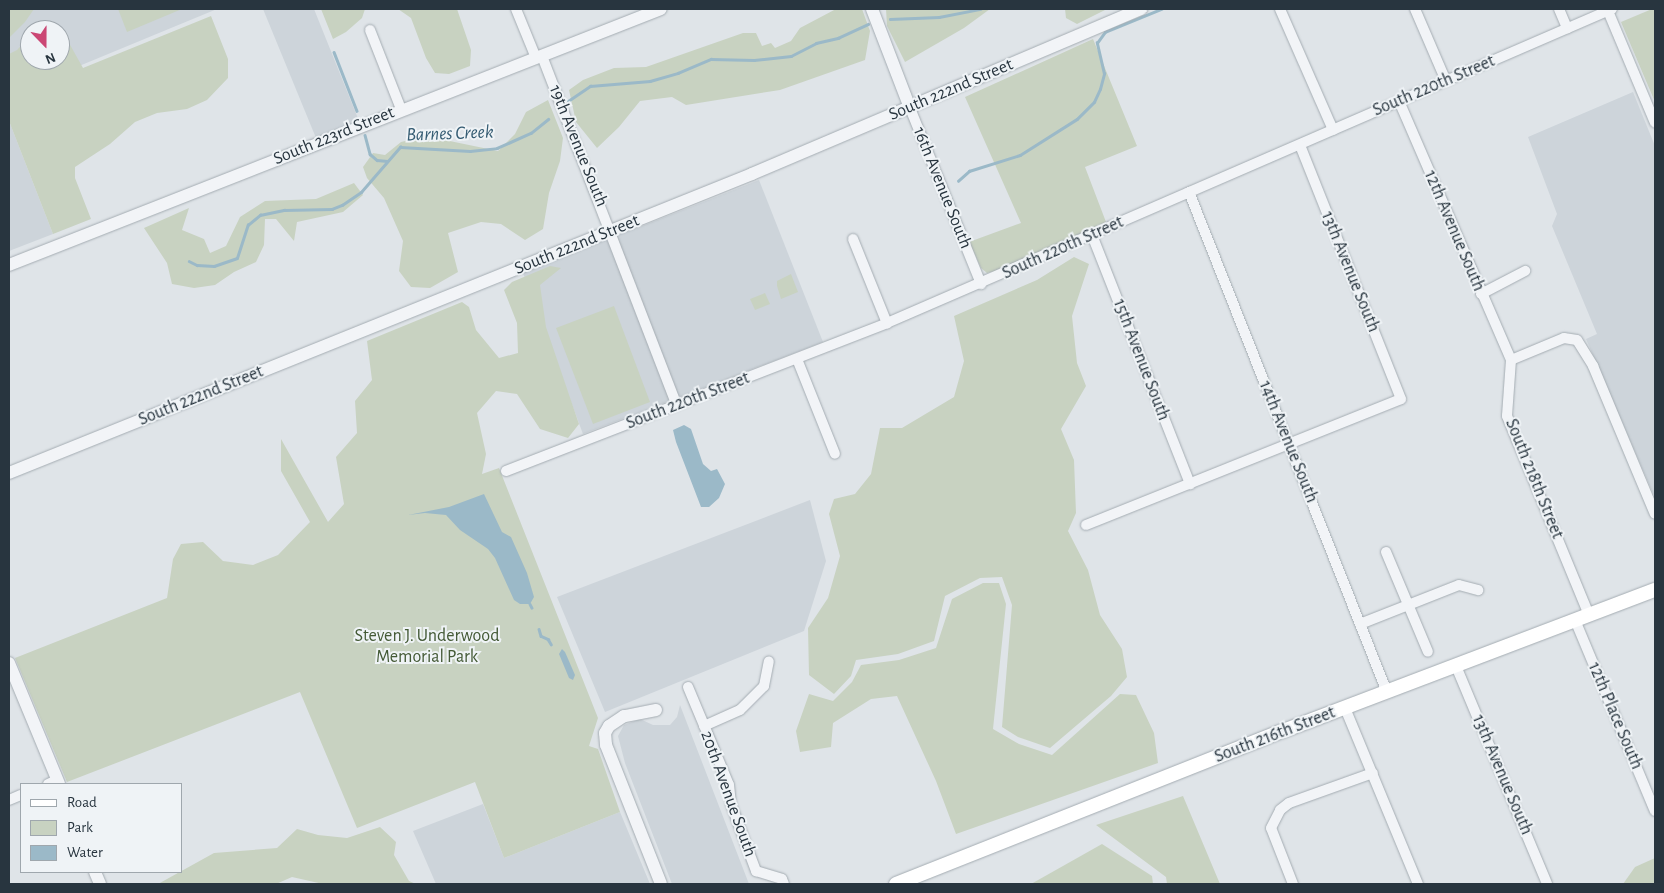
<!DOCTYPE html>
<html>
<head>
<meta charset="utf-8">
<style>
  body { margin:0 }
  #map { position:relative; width:1664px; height:893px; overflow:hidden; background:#dfe4e8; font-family:"Alegreya Sans",sans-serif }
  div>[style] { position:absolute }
  .built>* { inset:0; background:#cdd4da }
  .green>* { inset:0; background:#c8d2c1 }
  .water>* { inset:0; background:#9bb9c8 }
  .stream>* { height:2.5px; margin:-1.25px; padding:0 1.25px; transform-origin:1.25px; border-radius:1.25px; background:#9bb9c8 }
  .roads { filter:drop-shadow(0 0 1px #a4acb2) drop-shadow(0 0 1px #a4acb2) }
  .minor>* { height:10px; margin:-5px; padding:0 5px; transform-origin:5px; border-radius:5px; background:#f2f4f7 }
  .tertiary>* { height:12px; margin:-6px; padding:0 6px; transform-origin:6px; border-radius:6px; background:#f2f4f7 }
  .secondary>* { height:14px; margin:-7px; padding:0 7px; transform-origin:7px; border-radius:7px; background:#fff }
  span { translate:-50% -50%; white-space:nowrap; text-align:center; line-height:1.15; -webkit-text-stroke:4px #eff3f6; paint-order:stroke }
  .street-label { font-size:18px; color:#28353f }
  .park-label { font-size:18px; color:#445a36 }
  .water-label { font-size:19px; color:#345b72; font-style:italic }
  .frame { position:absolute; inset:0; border:10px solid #28353f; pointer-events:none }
  .legend { position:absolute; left:20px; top:783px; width:162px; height:90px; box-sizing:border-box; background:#eff3f6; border:1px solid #9fa7ad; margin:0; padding:6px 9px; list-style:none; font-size:15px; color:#28353f }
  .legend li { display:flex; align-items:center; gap:10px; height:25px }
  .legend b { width:25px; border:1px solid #9fa7ad }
  .north { position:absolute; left:20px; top:20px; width:50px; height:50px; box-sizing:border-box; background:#eff3f6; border:1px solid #9fa7ad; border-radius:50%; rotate:158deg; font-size:14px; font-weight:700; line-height:20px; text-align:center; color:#28353f }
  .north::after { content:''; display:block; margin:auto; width:18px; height:22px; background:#cb4774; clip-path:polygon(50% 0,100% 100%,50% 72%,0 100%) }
</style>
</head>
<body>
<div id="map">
  <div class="built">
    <div style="clip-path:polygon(evenodd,9px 9px,217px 9px,9px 95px,9px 9px,30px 30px,60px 30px,60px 60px,30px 60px,30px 30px)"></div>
    <div style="clip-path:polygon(263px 9px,314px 9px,359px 121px,316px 138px)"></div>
    <div style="clip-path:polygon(1633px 92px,1655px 146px,1655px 498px,1586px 339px,1597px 334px,1552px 226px,1557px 214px,1528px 137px)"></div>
    <div style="clip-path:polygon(9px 121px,53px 234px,9px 251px)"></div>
    <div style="clip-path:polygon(759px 180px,823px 342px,583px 434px,523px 273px)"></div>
    <div style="clip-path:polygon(810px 500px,826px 561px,804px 631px,605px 712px,557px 597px)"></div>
    <div style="clip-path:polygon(680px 705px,749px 884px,672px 884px,625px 763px,618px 736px,624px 725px,640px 719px,653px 725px,670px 725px,677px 717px)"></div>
    <div style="clip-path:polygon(483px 804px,504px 858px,620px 812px,650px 884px,436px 884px,413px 831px)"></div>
  </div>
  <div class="green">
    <div style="clip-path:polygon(9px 9px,34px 9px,25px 22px,9px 38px)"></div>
    <div style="clip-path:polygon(118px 9px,182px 9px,127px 32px)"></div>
    <div style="clip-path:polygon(321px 9px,365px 9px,362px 18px,346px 32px,333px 39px)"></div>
    <div style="clip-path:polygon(398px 9px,457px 9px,471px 50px,470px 66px,449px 74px,435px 73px,426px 58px,411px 18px)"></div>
    <div style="clip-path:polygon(836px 9px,862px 9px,870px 31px,865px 60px,780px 90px,686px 105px,672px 97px,640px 101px,619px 127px,597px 148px,576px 122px,569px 90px,583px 80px,614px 68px,646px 67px,743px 33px,756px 33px,762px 46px,771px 43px,775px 48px,791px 41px,800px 28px)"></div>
    <div style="clip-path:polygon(886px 9px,990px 9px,964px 28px,905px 62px,887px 26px)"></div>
    <div style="clip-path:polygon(1065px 9px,1107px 9px,1077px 24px,1066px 18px)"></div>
    <div style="clip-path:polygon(1652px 9px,1655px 9px,1655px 102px,1621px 22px)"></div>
    <div style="clip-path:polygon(211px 16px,228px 59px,228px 78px,207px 100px,187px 109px,157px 113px,135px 122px,110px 144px,75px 167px,75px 178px,91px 219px,53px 234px,9px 121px,9px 54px,17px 50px,30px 36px,30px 60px,60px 60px,60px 33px,64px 34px,83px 68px)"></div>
    <div style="clip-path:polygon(1093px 39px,1137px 146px,1085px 167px,1106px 222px,1003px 269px,987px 273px,981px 268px,969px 242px,1021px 223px,965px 97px)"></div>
    <div style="clip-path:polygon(548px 100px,563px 138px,560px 161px,549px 193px,543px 229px,525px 240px,501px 224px,481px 222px,448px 233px,458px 272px,430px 288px,411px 287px,399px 271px,403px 241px,384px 198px,367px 178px,363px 167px,373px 153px,385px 155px,401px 142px,418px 138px,440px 139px,498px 151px,515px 134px,526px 112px)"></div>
    <div style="clip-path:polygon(354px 183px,363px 195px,343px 212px,297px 222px,294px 241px,276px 219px,265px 219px,264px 245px,256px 262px,234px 272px,215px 285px,194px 288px,172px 284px,167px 263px,144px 228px,189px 208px,182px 230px,204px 239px,210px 253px,226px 246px,240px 217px,265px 201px,316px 199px)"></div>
    <div style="clip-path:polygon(1074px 257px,1089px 264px,1072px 316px,1077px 363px,1086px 386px,1061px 429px,1074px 460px,1076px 513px,1068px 531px,1088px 570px,1100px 615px,1122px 649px,1127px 677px,1111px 696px,1050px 748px,1018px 737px,1002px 727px,1012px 605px,1002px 577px,980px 578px,945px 596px,934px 641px,898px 654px,856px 660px,851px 676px,834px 694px,809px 675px,808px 628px,828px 598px,840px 556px,829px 514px,834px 499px,855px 494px,871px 474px,880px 428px,902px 428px,954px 397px,964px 361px,954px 316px,1037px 280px)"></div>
    <div style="clip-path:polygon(550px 266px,561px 268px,540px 285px,546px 327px,579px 424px,568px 438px,540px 429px,517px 394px,496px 391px,477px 413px,486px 454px,482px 474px,499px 468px,598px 718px,589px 746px,598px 749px,620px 812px,504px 858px,475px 782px,357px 828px,300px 692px,67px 782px,15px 658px,167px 598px,173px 559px,181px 544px,203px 542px,223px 561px,253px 565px,278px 555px,310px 522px,281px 471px,281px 439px,328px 522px,344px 504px,336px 457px,357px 433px,355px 401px,372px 380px,367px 341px,462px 302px,469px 307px,476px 330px,499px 358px,518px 353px,517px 323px,504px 290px,512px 282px)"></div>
    <div style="clip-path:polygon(791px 274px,798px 292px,781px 299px,777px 286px,777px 281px)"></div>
    <div style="clip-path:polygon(765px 293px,770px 304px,755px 310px,750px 299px)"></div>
    <div style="clip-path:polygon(614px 306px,650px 402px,593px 424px,556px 328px)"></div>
    <div style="clip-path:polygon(983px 583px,999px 583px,1006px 604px,993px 729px,1019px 744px,1052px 755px,1120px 694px,1136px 695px,1154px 733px,1158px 763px,956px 834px,936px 781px,897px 696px,871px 699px,833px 723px,831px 747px,800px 752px,796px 731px,809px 694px,833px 701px,852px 682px,861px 665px,899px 660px,936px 648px,952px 599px)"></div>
    <div style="clip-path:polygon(1183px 796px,1220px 884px,1167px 884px,1166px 877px,1096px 825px)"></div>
    <div style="clip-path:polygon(380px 827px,396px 842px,394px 855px,409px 881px,416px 884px,323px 884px,292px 877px,276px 884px,158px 884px,214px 853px,277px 848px,297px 829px,318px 835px,347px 838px)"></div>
    <div style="clip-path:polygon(1102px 844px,1152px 876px,1153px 884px,1031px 884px)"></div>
    <div style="clip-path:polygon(1655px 858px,1655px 884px,1623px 884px,1635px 867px)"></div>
  </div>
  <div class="water">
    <div style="clip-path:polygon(684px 425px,691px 429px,703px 464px,711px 471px,717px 469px,725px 484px,719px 498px,709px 507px,701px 507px,676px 442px,673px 430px)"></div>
    <div style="clip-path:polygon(484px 494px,502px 532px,511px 537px,527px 573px,534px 597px,530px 604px,520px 604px,514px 600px,495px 558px,488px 549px,460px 530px,446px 515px,425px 513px,408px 515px,449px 507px)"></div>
    <div style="clip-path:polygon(562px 649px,565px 652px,575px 675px,573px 680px,569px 678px,559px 654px)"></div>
  </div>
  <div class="stream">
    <div style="left:890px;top:19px;width:49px;rotate:-2.3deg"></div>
    <div style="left:939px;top:17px;width:42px;rotate:-11deg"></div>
    <div style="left:334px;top:52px;width:63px;rotate:68.7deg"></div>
    <div style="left:568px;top:101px;width:27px;rotate:-34deg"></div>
    <div style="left:590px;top:86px;width:60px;rotate:-4.8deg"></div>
    <div style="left:650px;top:81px;width:29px;rotate:-16deg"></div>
    <div style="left:678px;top:73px;width:36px;rotate:-23deg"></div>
    <div style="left:711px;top:59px;width:43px;rotate:1.3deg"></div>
    <div style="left:754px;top:60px;width:37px;rotate:-6deg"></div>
    <div style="left:791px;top:56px;width:28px;rotate:-27deg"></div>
    <div style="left:816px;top:43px;width:23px;rotate:-13deg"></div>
    <div style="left:838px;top:38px;width:33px;rotate:-25deg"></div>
    <div style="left:365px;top:135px;width:20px;rotate:75deg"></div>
    <div style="left:370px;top:154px;width:9px;rotate:41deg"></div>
    <div style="left:377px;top:160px;width:10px;rotate:6deg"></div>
    <div style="left:958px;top:181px;width:15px;rotate:-42deg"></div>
    <div style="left:969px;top:171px;width:53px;rotate:-17.4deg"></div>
    <div style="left:1020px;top:155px;width:67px;rotate:-32.3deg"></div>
    <div style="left:1077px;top:119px;width:24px;rotate:-45deg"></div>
    <div style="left:1094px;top:102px;width:14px;rotate:-65deg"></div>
    <div style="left:1100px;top:89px;width:16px;rotate:-75deg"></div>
    <div style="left:1104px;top:74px;width:32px;rotate:-103deg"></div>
    <div style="left:1097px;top:43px;width:14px;rotate:-54deg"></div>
    <div style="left:1105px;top:32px;width:61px;rotate:-22.3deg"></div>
    <div style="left:189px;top:261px;width:9px;rotate:27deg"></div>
    <div style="left:197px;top:265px;width:17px;rotate:3deg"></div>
    <div style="left:214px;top:266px;width:24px;rotate:-19deg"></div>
    <div style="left:237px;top:258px;width:35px;rotate:-72deg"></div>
    <div style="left:248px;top:225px;width:16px;rotate:-40deg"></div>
    <div style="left:260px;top:215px;width:25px;rotate:-12deg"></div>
    <div style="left:284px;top:210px;width:48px;rotate:-1.2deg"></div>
    <div style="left:332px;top:209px;width:11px;rotate:-22deg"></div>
    <div style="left:342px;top:205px;width:23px;rotate:-34deg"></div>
    <div style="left:361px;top:192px;width:60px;rotate:-49.1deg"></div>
    <div style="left:400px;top:147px;width:70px;rotate:3.3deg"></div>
    <div style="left:470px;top:151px;width:27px;rotate:-6deg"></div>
    <div style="left:497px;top:148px;width:37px;rotate:-24deg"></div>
    <div style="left:531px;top:133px;width:22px;rotate:-39deg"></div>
    <div style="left:530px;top:604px;width:4px;rotate:63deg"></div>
    <div style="left:539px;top:629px;width:7px;rotate:74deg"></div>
    <div style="left:541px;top:636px;width:8px;rotate:23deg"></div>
    <div style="left:548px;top:639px;width:6px;rotate:59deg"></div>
  </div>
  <div class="roads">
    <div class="minor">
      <div style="left:516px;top:9px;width:53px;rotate:67.8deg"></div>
      <div style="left:1280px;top:9px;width:132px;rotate:66.3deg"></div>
      <div style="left:1415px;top:9px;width:78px;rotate:66.7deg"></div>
      <div style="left:1559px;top:9px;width:21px;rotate:67deg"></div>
      <div style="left:1608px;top:11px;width:121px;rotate:67.2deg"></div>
      <div style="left:370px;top:30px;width:85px;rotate:68.6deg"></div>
      <div style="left:542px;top:56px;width:374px;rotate:68.9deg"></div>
      <div style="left:1399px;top:101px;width:282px;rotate:66.6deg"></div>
      <div style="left:1511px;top:360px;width:56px;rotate:94.1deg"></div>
      <div style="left:1507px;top:416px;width:215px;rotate:67.6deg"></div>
      <div style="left:910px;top:108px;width:190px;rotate:68deg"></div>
      <div style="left:1189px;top:192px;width:538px;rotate:68.4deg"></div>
      <div style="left:1092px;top:235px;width:268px;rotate:68.5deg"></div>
      <div style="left:853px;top:239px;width:91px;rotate:68deg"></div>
      <div style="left:1481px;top:294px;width:50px;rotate:-27.6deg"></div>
      <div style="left:797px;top:359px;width:102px;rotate:68.2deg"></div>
      <div style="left:1511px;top:360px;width:57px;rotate:-22.5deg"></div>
      <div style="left:1564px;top:338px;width:13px;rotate:9deg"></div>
      <div style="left:1577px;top:340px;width:31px;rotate:58deg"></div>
      <div style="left:1593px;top:366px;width:160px;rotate:67.3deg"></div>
      <div style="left:506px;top:471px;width:409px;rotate:-21.2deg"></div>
      <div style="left:887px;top:323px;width:790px;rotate:-23.42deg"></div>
      <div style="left:1086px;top:525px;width:339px;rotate:-21.8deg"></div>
      <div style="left:1401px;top:399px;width:273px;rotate:-111.7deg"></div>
      <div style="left:1386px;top:552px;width:108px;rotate:67.2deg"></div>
      <div style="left:1575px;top:620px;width:207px;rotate:67.3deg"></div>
      <div style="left:1360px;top:624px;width:106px;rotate:-21.5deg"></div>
      <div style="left:1459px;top:585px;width:20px;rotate:15deg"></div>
      <div style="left:1456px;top:666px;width:236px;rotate:67.3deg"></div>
      <div style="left:688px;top:687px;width:106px;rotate:67.3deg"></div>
      <div style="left:729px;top:785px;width:19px;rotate:84deg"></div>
      <div style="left:731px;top:804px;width:72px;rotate:69.5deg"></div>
      <div style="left:756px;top:871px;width:27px;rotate:17deg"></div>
      <div style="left:782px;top:879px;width:5px;rotate:68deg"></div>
      <div style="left:1345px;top:708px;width:191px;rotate:67.5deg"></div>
      <div style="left:704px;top:726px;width:39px;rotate:-24deg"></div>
      <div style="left:740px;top:710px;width:34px;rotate:-45deg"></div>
      <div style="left:764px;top:686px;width:25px;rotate:-79deg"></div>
      <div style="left:48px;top:784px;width:10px;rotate:-24deg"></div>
      <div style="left:9px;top:800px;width:13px;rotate:-23deg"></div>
      <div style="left:1293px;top:884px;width:60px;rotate:-111.4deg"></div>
      <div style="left:1271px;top:828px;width:20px;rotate:-63deg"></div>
      <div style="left:1280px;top:810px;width:11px;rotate:-38deg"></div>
      <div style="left:1289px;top:803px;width:89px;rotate:-19.7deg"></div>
    </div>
    <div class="tertiary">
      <div style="left:872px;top:9px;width:106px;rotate:69deg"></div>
      <div style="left:9px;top:265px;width:700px;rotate:-21.44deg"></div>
      <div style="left:9px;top:473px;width:801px;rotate:-21.92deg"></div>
      <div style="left:752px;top:174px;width:423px;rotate:-23deg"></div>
      <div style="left:9px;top:663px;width:131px;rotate:67.5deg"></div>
      <div style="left:656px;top:710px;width:33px;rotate:169deg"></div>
      <div style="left:624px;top:716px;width:18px;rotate:146deg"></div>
      <div style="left:609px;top:726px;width:8px;rotate:120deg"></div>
      <div style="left:605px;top:733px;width:12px;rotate:85deg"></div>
      <div style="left:606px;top:745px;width:149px;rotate:68.4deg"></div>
      <div style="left:95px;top:872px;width:13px;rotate:67deg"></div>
    </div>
    <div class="secondary">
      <div style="left:896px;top:884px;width:416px;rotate:-21.6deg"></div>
      <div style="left:1283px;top:731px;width:398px;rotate:-20.8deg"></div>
    </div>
  </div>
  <div class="street-label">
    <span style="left:1434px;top:86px;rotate:-23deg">South 220th Street</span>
    <span style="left:951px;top:90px;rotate:-23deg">South 222nd Street</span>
    <span style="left:334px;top:136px;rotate:-22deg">South 223rd Street</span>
    <span style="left:578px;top:146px;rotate:68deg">19th Avenue South</span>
    <span style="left:942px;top:188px;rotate:68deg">16th Avenue South</span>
    <span style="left:1454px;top:231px;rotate:67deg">12th Avenue South</span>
    <span style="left:577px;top:245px;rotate:-22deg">South 222nd Street</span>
    <span style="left:1063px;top:248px;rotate:-24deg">South 220th Street</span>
    <span style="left:1350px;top:272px;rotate:68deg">13th Avenue South</span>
    <span style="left:1141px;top:360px;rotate:69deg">15th Avenue South</span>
    <span style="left:201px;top:396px;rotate:-22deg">South 222nd Street</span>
    <span style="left:688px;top:401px;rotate:-21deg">South 220th Street</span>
    <span style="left:1288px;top:442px;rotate:68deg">14th Avenue South</span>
    <span style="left:1534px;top:479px;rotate:68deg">South 218th Street</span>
    <span style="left:1615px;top:716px;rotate:67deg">12th Place South</span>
    <span style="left:1275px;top:735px;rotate:-21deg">South 216th Street</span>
    <span style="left:1502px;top:775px;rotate:67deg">13th Avenue South</span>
    <span style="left:728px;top:794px;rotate:70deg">20th Avenue South</span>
  </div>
  <div class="park-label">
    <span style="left:427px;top:647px">Steven J. Underwood<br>Memorial Park</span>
  </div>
  <div class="water-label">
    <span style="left:450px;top:134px;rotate:-2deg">Barnes Creek</span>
  </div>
  <div class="frame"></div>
  <ul class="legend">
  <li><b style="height:6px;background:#fff"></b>Road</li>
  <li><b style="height:14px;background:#c8d2c1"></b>Park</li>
  <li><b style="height:14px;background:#9bb9c8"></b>Water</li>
  </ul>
  <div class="north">N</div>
</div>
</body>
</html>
